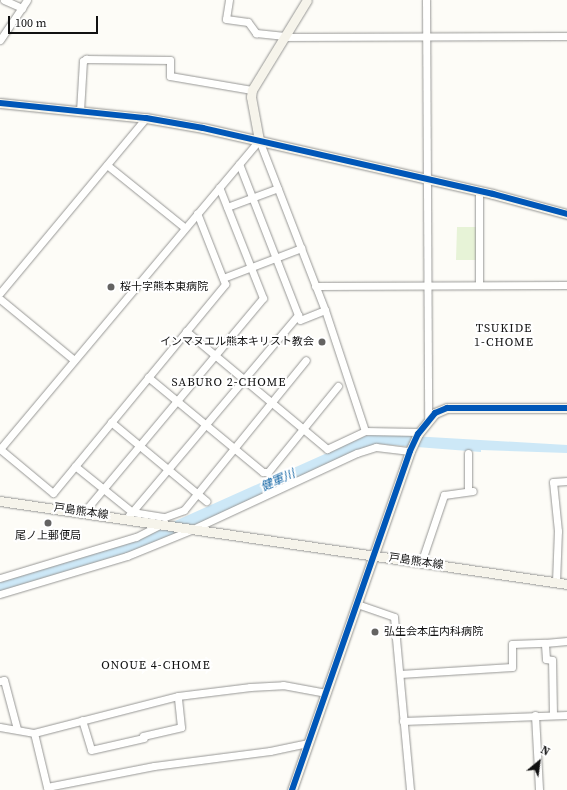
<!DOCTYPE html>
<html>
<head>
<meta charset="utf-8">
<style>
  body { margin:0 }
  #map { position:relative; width:567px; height:790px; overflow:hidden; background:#fdfcf7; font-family:"Source Serif 4","Noto Sans JP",serif }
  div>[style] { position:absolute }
  .green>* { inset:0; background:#e7f3d7 }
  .water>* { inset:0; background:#cde8f7 }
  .roads { filter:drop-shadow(0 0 1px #979795) drop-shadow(0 0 1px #979795) }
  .street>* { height:7px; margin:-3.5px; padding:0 3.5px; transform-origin:3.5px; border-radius:3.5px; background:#fffffe }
  .secondary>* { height:9px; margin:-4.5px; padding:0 4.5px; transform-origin:4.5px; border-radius:4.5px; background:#f6f4eb }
  .cycleway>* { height:6px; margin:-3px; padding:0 3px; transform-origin:3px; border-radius:3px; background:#0057b8 }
  .dots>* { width:11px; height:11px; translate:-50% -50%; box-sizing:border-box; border:2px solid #fff; border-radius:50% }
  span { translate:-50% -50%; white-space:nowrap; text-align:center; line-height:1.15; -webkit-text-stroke:4px #fff; paint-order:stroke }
  .poi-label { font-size:11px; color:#111 }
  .left { translate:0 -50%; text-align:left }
  .right { translate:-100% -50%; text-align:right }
  .street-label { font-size:11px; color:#111 }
  .neighbourhood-label { font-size:12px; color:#111; letter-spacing:1px }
  .water-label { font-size:12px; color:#1768a6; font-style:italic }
  .north { position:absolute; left:519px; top:742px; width:40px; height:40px; -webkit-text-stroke:3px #fff; paint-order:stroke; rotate:29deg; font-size:11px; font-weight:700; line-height:16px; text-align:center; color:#111 }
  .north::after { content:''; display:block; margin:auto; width:14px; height:18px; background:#111; clip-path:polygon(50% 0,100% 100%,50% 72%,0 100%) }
  .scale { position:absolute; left:8px; top:16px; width:90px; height:18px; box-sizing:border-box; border:2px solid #111; border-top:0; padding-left:5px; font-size:12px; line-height:14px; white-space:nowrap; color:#111; -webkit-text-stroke:3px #fff; paint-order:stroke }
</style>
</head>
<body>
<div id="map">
  <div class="green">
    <div style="clip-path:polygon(457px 227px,477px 227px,477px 260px,456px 260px)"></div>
  </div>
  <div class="water">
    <div style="clip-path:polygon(378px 434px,567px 445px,567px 453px,481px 450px,481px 452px,378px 444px,149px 546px,0 592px,0 580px,146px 534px,365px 436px)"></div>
  </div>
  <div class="roads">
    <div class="street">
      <div style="left:4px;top:0;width:20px;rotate:24deg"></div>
      <div style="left:229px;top:0;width:19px;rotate:99deg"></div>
      <div style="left:226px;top:19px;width:22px;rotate:8deg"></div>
      <div style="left:248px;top:22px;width:14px;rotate:54deg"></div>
      <div style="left:256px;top:33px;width:29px;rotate:6deg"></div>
      <div style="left:426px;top:0;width:421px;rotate:89.7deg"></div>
      <div style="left:284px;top:37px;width:283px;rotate:-0.2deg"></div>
      <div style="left:0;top:40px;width:48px;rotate:-56deg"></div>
      <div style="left:80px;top:111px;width:50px;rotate:-86.6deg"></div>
      <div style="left:83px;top:61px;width:4px;rotate:-34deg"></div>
      <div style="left:86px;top:59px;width:84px;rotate:0.7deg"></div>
      <div style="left:170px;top:60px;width:16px;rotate:90deg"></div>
      <div style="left:170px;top:76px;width:83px;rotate:9.7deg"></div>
      <div style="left:107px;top:165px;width:100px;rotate:38.9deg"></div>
      <div style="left:227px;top:207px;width:54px;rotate:-20.4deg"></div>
      <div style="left:223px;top:278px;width:84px;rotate:-21deg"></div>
      <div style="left:479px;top:285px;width:94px;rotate:-90deg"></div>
      <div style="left:315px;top:286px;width:252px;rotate:-0.2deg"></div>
      <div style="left:0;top:293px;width:228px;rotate:-50.2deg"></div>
      <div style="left:0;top:299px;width:96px;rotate:39.5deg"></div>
      <div style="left:298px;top:315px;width:5px;rotate:68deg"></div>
      <div style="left:300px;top:320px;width:27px;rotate:-22deg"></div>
      <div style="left:186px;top:331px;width:184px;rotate:39.9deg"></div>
      <div style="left:327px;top:449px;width:42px;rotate:-25.3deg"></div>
      <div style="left:365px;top:431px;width:54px;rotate:1.1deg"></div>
      <div style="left:148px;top:377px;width:149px;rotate:39.6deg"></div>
      <div style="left:263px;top:472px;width:5px"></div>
      <div style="left:268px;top:472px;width:111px;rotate:-50.9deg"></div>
      <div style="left:111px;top:422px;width:124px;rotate:39.7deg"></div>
      <div style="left:0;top:449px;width:403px;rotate:-50deg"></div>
      <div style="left:259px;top:140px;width:182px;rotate:68.8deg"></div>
      <div style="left:325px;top:310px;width:127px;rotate:71.7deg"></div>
      <div style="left:0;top:449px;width:69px;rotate:39.7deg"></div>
      <div style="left:53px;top:493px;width:271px;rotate:-50.5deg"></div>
      <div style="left:225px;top:284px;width:76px;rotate:-111.5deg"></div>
      <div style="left:468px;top:453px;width:38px;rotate:90deg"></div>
      <div style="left:75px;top:466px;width:73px;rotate:38.9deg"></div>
      <div style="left:132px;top:512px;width:258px;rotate:-49.9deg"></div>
      <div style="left:298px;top:315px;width:162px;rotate:-111.3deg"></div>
      <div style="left:84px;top:512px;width:279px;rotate:-50.1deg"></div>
      <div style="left:263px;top:298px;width:119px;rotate:-111.6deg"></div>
      <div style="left:129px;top:515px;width:4px;rotate:-45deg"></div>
      <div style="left:132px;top:512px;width:33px;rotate:9deg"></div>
      <div style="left:165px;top:517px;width:20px;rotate:-20deg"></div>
      <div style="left:184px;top:510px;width:193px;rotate:-50.9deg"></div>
      <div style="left:421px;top:563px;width:72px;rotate:-71.3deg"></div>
      <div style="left:444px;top:495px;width:29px;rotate:-8deg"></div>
      <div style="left:0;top:578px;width:142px;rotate:-16.8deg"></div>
      <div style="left:136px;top:537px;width:28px;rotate:-27deg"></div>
      <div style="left:556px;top:582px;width:51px;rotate:-87.8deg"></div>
      <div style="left:558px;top:531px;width:49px;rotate:-95.8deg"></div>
      <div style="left:553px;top:482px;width:14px;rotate:-4deg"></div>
      <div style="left:0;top:594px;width:133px;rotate:-16.7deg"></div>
      <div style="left:127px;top:556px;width:71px;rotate:-22.2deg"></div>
      <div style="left:193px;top:529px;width:181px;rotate:-24.9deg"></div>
      <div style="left:357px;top:453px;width:20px;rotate:-18deg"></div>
      <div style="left:376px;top:447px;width:34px;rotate:7deg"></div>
      <div style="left:357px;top:604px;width:39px;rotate:19deg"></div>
      <div style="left:394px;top:617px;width:174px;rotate:84.7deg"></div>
      <div style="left:400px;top:674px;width:112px;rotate:-3.6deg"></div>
      <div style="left:512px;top:667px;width:23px;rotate:-90deg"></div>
      <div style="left:512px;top:644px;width:33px;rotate:-2deg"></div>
      <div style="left:0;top:681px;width:4px;rotate:-14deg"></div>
      <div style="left:4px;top:680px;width:51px;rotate:75.1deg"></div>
      <div style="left:535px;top:715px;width:75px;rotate:86.9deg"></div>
      <div style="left:553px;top:715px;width:55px;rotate:-91deg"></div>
      <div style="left:552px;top:660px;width:6px;rotate:-171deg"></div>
      <div style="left:546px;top:659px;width:16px;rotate:-94deg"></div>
      <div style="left:545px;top:643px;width:22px;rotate:-5deg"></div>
      <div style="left:82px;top:720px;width:31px;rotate:73deg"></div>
      <div style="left:91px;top:750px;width:54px;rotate:-12.8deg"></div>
      <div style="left:403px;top:721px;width:164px;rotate:-2.1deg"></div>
      <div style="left:0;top:727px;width:35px;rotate:10deg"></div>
      <div style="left:34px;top:733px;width:149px;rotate:-14.4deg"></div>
      <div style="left:178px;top:696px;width:73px;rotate:-7.1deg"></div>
      <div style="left:250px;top:687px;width:33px;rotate:-3deg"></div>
      <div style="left:283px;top:685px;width:44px;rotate:10.5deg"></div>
      <div style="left:34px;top:733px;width:56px;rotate:76.5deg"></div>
      <div style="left:47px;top:787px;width:109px;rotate:-11.1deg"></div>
      <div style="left:154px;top:766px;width:117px;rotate:-7.4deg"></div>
      <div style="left:270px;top:751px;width:38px;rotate:-12deg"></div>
      <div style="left:143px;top:736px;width:39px;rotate:-13deg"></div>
      <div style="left:181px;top:727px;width:31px;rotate:-96deg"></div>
    </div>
    <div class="secondary">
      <div style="left:0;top:103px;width:147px;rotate:5.9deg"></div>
      <div style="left:146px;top:118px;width:58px;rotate:10deg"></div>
      <div style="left:203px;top:128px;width:297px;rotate:12.8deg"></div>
      <div style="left:493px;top:194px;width:77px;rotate:15.1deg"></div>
      <div style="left:259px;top:140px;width:44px;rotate:-100.5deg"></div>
      <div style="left:251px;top:97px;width:7px;rotate:-82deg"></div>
      <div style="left:252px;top:90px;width:105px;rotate:-58.6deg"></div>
      <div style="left:0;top:501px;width:573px;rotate:8.33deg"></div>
      <div style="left:292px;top:790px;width:359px;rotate:-70.8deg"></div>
      <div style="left:410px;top:451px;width:19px;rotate:-65deg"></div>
      <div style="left:418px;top:434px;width:27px;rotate:-51deg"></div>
      <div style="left:435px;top:413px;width:13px;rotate:-23deg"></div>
      <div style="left:447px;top:408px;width:120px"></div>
    </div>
  </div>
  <div class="cycleway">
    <div style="left:0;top:103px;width:147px;rotate:5.9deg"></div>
    <div style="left:146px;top:118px;width:58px;rotate:10deg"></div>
    <div style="left:203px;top:128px;width:297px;rotate:12.8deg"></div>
    <div style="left:493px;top:194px;width:77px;rotate:15.1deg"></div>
    <div style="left:292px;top:790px;width:359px;rotate:-70.8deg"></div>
    <div style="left:410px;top:451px;width:19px;rotate:-65deg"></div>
    <div style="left:418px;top:434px;width:27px;rotate:-51deg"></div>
    <div style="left:435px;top:413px;width:13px;rotate:-23deg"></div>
    <div style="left:447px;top:408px;width:120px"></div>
  </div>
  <div class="dots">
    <div style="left:111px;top:287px;background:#646362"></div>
    <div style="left:322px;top:342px;background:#646362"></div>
    <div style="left:48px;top:523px;background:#646362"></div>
    <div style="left:375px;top:632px;background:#646362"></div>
  </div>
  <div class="poi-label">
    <span class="left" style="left:120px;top:287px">桜十字熊本東病院</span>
    <span class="right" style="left:314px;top:342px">インマヌエル熊本キリスト教会</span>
    <span style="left:48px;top:536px">尾ノ上郵便局</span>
    <span class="left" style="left:384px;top:632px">弘生会本庄内科病院</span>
  </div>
  <div class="street-label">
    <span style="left:81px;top:512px;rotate:8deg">戸島熊本線</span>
    <span style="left:416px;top:562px;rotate:8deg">戸島熊本線</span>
  </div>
  <div class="neighbourhood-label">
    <span style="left:504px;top:336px">TSUKIDE<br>1-CHOME</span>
    <span style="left:229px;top:383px">SABURO 2-CHOME</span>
    <span style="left:156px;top:666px">ONOUE 4-CHOME</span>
  </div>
  <div class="water-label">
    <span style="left:278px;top:481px;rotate:-24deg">健軍川</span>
  </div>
  <div class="north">N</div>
  <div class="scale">100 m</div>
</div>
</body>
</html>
